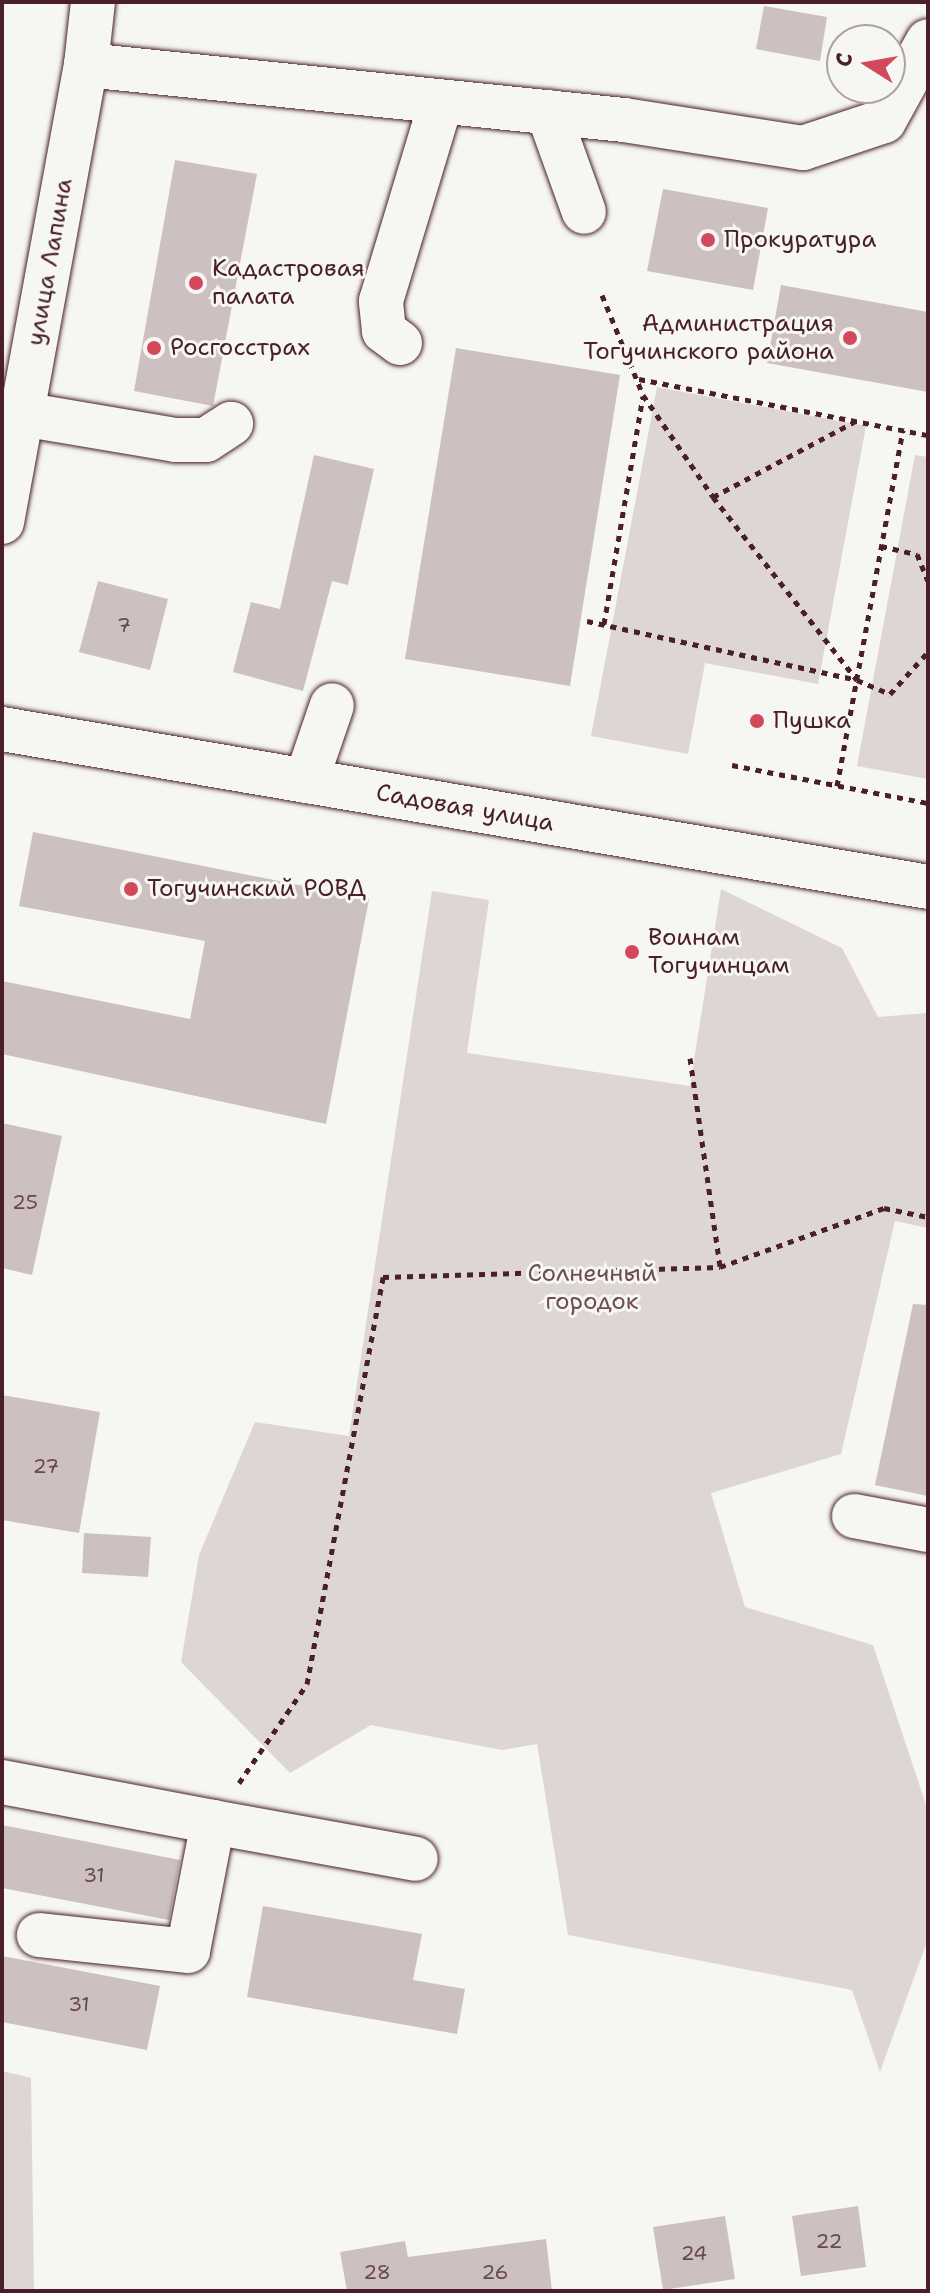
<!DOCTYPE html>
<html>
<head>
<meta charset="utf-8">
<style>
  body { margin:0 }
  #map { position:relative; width:930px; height:2293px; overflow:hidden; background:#f6f6f2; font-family:"Shantell Sans",sans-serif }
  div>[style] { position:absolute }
  .green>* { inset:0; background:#ddd6d5 }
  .building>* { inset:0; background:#ccc1c0 }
  .path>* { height:5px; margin-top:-2.5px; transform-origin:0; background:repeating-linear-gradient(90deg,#4a1f2b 0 6px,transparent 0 12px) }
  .roads { filter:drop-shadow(0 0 2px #4a1f2b) drop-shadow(0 0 2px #4a1f2b) }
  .minor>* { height:44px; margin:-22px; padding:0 22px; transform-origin:22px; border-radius:22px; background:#f6f6f2 }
  .dots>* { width:22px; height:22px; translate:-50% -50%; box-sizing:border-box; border:4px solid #f6f6f2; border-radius:50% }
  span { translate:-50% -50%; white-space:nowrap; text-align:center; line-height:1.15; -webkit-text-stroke:6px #f6f6f2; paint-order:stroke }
  .number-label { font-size:20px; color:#6a4850 }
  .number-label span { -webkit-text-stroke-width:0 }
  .poi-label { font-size:24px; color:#4a1f2b }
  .left { translate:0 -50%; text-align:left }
  .right { translate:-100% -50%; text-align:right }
  .street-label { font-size:24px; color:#4a1f2b }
  .park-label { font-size:24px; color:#6f4d56 }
  .frame { position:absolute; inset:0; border:4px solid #4a1f2b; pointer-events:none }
  .north { position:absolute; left:826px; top:24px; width:80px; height:80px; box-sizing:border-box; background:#f6f6f2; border:2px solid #b1a0a2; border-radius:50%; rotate:281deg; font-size:22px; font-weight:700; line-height:32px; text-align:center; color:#4a1f2b }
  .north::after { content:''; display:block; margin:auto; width:28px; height:36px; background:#d1495b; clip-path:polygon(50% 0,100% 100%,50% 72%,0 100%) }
</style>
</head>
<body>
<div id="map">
  <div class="green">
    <div style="clip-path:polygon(657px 387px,866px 426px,818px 684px,705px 663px,688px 754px,591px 736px)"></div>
    <div style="clip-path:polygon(915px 455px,928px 457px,928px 779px,857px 766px)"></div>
    <div style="clip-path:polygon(721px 889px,842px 948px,878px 1017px,928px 1013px,928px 1228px,895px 1221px,841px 1454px,711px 1493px,745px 1607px,873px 1645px,928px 1811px,928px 1939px,880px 2072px,852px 1990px,568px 1935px,537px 1744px,502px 1750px,371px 1725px,290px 1773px,181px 1662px,199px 1555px,255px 1422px,349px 1436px,432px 891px,489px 900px,467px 1053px,690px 1086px)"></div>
    <div style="clip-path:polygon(2px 2071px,31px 2078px,34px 2291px,2px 2291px)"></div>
  </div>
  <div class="building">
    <div style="clip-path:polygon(764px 6px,827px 17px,820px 61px,756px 49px)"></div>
    <div style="clip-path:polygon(175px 160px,257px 174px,213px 406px,134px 391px)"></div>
    <div style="clip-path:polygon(663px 189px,768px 208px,753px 290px,647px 271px)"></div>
    <div style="clip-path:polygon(781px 285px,928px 312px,928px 392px,767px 363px)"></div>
    <div style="clip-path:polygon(456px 348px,620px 375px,570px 686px,405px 659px)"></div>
    <div style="clip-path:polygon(314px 455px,374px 469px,348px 585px,332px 581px,303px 691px,233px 672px,251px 602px,280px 609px)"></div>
    <div style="clip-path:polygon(98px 581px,168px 599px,150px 670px,79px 652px)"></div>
    <div style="clip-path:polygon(33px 832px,369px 899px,326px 1124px,2px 1054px,2px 981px,190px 1019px,205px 941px,19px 906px)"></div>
    <div style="clip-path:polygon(2px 1123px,62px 1136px,32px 1275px,2px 1268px)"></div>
    <div style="clip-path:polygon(913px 1304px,928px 1305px,928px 1496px,875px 1485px)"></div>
    <div style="clip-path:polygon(2px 1395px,100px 1412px,79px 1533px,2px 1520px)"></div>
    <div style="clip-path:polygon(84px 1533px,151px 1537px,148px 1577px,82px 1573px)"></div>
    <div style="clip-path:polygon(2px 1825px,180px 1860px,169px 1920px,2px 1888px)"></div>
    <div style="clip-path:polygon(263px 1906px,422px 1934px,413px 1980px,465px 1989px,457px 2034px,247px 1997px)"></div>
    <div style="clip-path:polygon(2px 1956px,160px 1986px,147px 2050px,2px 2022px)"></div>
    <div style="clip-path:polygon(858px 2206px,866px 2267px,801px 2276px,792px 2216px)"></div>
    <div style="clip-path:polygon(725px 2216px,735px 2279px,663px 2290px,653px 2227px)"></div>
    <div style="clip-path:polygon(546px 2239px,552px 2291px,347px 2291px,340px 2252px,405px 2241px,408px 2257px)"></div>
  </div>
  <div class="path">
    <div style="left:602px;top:295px;width:108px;rotate:67.7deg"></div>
    <div style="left:643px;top:395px;width:124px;rotate:55.5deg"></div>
    <div style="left:713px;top:497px;width:233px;rotate:51.8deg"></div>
    <div style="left:639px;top:379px;width:294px;rotate:11deg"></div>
    <div style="left:713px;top:497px;width:160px;rotate:-28deg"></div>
    <div style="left:881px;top:546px;width:37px;rotate:13deg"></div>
    <div style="left:917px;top:554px;width:29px;rotate:68deg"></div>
    <div style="left:587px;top:621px;width:276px;rotate:12.3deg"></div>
    <div style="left:857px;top:680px;width:36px;rotate:23deg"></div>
    <div style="left:890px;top:694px;width:57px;rotate:-47.9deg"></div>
    <div style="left:604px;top:624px;width:231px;rotate:-80.3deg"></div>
    <div style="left:732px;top:765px;width:200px;rotate:11deg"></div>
    <div style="left:837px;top:786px;width:362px;rotate:-79.5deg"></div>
    <div style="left:690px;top:1058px;width:211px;rotate:81.8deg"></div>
    <div style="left:720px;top:1267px;width:174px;rotate:-19.8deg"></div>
    <div style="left:884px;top:1208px;width:45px;rotate:11.6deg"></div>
    <div style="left:239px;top:1783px;width:120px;rotate:-55.5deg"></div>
    <div style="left:307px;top:1684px;width:414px;rotate:-79.4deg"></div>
    <div style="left:383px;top:1277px;width:337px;rotate:-1.7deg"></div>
  </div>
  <div class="roads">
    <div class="minor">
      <div style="left:86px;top:65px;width:541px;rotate:5.84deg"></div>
      <div style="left:624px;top:120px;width:181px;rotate:8.9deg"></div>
      <div style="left:803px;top:148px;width:85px;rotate:-18.4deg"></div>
      <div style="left:884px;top:121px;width:91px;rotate:-61.2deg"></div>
      <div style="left:548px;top:112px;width:106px;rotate:70.2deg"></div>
      <div style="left:400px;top:343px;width:20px;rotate:-143deg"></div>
      <div style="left:384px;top:331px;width:30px;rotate:-96deg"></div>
      <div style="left:381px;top:301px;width:208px;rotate:-73.2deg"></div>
      <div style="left:22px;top:414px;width:155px;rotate:9.6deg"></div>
      <div style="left:175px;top:440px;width:31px"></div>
      <div style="left:206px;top:440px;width:30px;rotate:-33deg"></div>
      <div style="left:2px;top:522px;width:465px;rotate:-79.6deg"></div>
      <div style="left:86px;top:65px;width:63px;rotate:-83.7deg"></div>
      <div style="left:2px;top:729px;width:939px;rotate:9.68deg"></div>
      <div style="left:306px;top:781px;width:80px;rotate:-71.1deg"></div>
      <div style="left:854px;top:1516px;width:75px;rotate:10.7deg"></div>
      <div style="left:2px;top:1782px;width:215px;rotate:10.7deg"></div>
      <div style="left:213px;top:1822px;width:131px;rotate:101deg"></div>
      <div style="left:188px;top:1951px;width:150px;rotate:-173.9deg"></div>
      <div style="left:213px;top:1822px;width:206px;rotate:10.3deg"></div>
    </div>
  </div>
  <div class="dots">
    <div style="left:708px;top:240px;background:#d1495b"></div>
    <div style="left:196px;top:283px;background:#d1495b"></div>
    <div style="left:850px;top:338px;background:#d1495b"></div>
    <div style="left:154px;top:348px;background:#d1495b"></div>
    <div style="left:757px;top:721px;background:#d1495b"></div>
    <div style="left:131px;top:889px;background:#d1495b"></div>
    <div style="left:632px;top:952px;background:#d1495b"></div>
  </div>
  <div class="number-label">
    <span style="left:124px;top:625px">7</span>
    <span style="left:25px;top:1202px">25</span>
    <span style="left:46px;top:1466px">27</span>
    <span style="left:94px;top:1875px">31</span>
    <span style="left:79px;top:2004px">31</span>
    <span style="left:829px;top:2241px">22</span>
    <span style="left:694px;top:2253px">24</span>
    <span style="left:377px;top:2272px">28</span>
    <span style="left:495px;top:2272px">26</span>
  </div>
  <div class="poi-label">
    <span class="left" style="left:724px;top:240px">Прокуратура</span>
    <span class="left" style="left:212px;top:283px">Кадастровая<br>палата</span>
    <span class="right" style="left:834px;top:338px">Администрация<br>Тогучинского района</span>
    <span class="left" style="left:170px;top:348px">Росгосстрах</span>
    <span class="left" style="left:773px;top:721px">Пушка</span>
    <span class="left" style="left:147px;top:889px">Тогучинский РОВД</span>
    <span class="left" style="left:648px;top:952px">Воинам<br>Тогучинцам</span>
  </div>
  <div class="street-label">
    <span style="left:50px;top:262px;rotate:-80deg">улица Лапина</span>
    <span style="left:465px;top:808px;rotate:10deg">Садовая улица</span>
  </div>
  <div class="park-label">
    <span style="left:592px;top:1288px">Солнечный<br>городок</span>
  </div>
  <div class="frame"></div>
  <div class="north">С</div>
</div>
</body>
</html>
